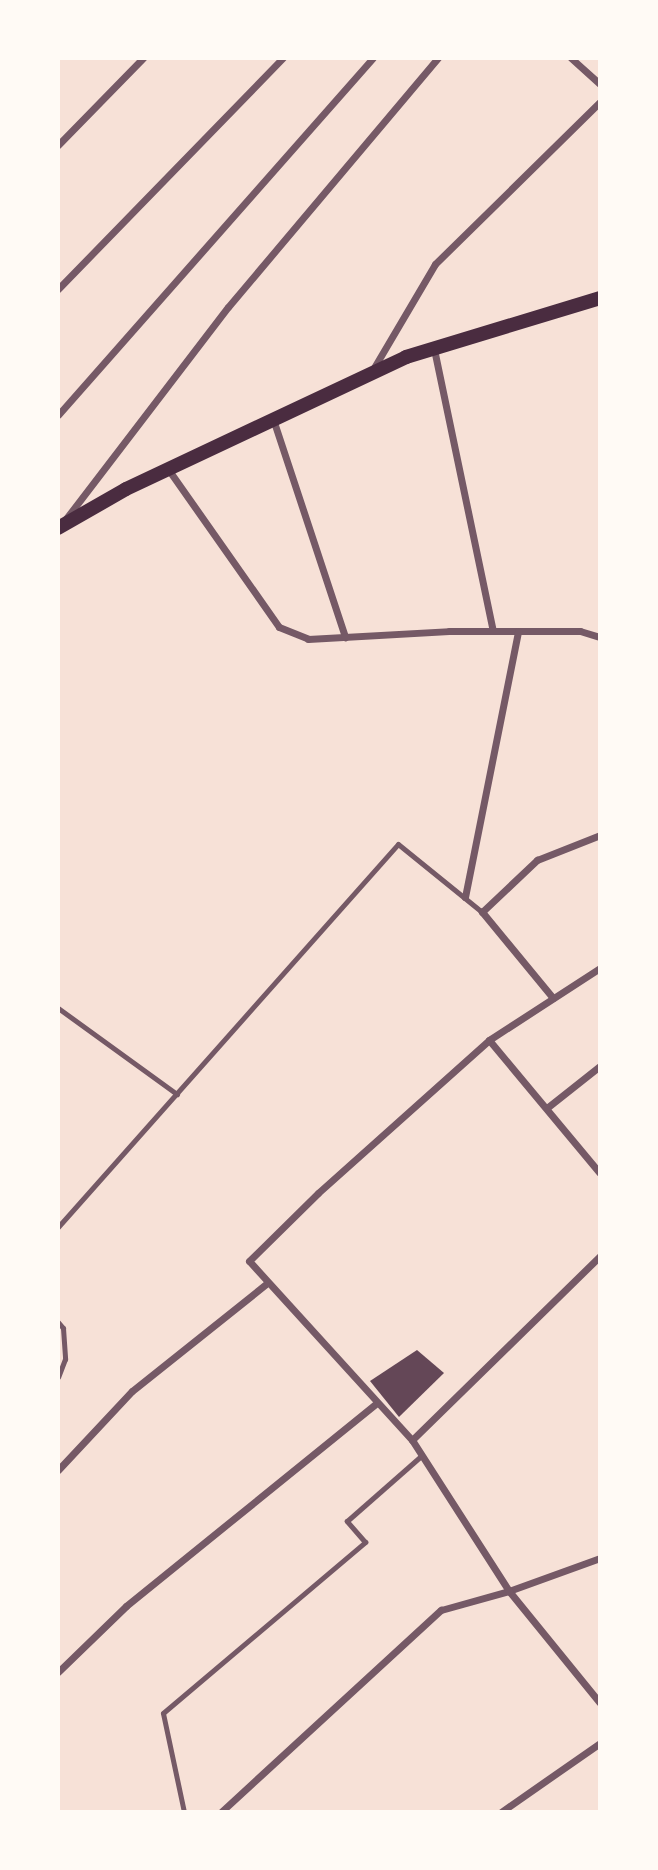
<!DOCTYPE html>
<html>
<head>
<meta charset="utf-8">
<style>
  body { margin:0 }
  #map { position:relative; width:658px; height:1870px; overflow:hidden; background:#f7e1d7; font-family:"Times New Roman",serif }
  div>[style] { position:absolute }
  .building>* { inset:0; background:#644757 }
  .service>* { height:5px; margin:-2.5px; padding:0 2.5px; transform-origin:2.5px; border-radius:2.5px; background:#755966 }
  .minor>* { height:7px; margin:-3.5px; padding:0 3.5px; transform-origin:3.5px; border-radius:3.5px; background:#755966 }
  .secondary>* { height:14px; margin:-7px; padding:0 7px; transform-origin:7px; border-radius:7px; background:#4a2c40 }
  span { translate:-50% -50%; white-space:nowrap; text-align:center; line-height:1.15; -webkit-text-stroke:7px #fffaf5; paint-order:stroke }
  .frame { position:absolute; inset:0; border:60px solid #fffaf5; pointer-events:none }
</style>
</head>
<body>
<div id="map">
  <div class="building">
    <div style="clip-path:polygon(417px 1350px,444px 1373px,399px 1417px,370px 1381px)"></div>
  </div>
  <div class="service">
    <div style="left:58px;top:1008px;width:147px;rotate:35.9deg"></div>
    <div style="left:58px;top:1227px;width:512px;rotate:-48.4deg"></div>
    <div style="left:398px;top:844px;width:108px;rotate:39deg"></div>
    <div style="left:58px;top:1322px;width:8px;rotate:50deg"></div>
    <div style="left:63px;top:1328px;width:31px;rotate:86deg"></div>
    <div style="left:65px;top:1359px;width:19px;rotate:111deg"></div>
    <div style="left:184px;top:1812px;width:101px;rotate:-102deg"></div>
    <div style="left:163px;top:1713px;width:265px;rotate:-40.2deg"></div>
    <div style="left:365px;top:1542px;width:28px;rotate:-131deg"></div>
    <div style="left:347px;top:1521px;width:100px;rotate:-41.3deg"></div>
  </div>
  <div class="minor">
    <div style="left:571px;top:58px;width:39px;rotate:42deg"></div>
    <div style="left:58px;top:145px;width:122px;rotate:-45.7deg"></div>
    <div style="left:58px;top:289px;width:322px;rotate:-45.8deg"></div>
    <div style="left:434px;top:349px;width:288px;rotate:78.2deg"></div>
    <div style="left:372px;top:371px;width:124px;rotate:-59.5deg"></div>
    <div style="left:435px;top:264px;width:231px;rotate:-44.5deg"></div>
    <div style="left:58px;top:415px;width:476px;rotate:-48.6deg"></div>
    <div style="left:273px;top:419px;width:230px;rotate:71.7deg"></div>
    <div style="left:168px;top:469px;width:193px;rotate:54.9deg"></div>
    <div style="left:279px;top:627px;width:31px;rotate:22deg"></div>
    <div style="left:308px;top:639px;width:141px;rotate:-3.2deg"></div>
    <div style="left:449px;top:631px;width:131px"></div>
    <div style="left:580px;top:631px;width:21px;rotate:17deg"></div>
    <div style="left:65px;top:520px;width:268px;rotate:-52.6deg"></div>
    <div style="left:228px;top:307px;width:326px;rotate:-49.9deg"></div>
    <div style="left:465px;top:897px;width:271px;rotate:-78.7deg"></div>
    <div style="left:553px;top:998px;width:112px;rotate:-129.5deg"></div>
    <div style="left:482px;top:912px;width:76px;rotate:-43.4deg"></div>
    <div style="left:537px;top:860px;width:68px;rotate:-21.6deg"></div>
    <div style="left:489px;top:1040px;width:173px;rotate:50.2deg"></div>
    <div style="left:548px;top:1107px;width:66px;rotate:-38.3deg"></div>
    <div style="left:412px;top:1440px;width:242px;rotate:-132.3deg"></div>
    <div style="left:249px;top:1261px;width:97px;rotate:-44.6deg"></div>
    <div style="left:318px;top:1193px;width:229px;rotate:-41.8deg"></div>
    <div style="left:489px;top:1040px;width:132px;rotate:-33deg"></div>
    <div style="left:58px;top:1470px;width:108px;rotate:-46.9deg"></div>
    <div style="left:132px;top:1391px;width:171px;rotate:-38.6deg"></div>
    <div style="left:600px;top:1558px;width:97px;rotate:160.1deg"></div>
    <div style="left:509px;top:1591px;width:144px;rotate:50.9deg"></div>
    <div style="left:58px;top:1672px;width:95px;rotate:-44.1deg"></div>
    <div style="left:126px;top:1606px;width:323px;rotate:-39deg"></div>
    <div style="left:221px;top:1812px;width:299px;rotate:-42.6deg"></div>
    <div style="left:441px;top:1610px;width:71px;rotate:-15.6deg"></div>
    <div style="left:509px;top:1591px;width:179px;rotate:-122.7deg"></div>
    <div style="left:412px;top:1440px;width:263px;rotate:-44.4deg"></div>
    <div style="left:501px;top:1812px;width:121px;rotate:-34.9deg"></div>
  </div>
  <div class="secondary">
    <div style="left:58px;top:528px;width:78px;rotate:-29.8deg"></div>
    <div style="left:126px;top:489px;width:310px;rotate:-25.2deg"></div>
    <div style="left:406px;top:357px;width:203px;rotate:-16.9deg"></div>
  </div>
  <div class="frame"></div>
</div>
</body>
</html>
